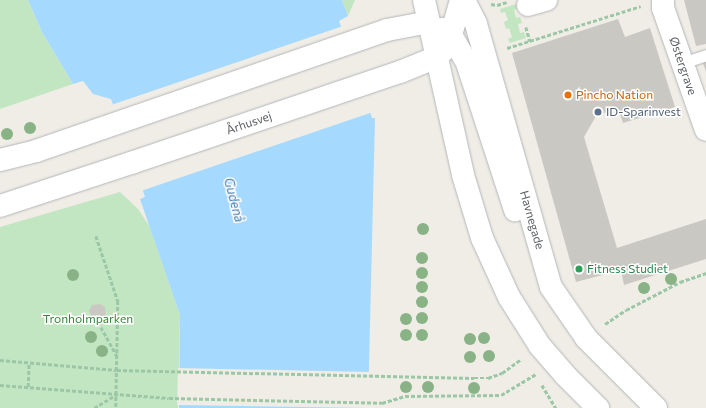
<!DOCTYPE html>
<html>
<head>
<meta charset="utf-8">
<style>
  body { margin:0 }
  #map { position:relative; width:706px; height:408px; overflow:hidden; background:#efede5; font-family:Commissioner,sans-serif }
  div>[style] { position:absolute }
  .green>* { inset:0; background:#c3e6c2 }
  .water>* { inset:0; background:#a6d9fe }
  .pier>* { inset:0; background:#efede5 }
  .building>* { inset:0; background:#cac8c2 }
  .path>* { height:2.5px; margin-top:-1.25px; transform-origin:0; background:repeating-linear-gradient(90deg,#9bc7a7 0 4px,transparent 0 6px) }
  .roads { filter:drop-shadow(0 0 1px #b3b6ba) drop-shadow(0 0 1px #b3b6ba) }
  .service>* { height:11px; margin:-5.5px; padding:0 5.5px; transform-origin:5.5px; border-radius:5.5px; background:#fff }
  .minor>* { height:22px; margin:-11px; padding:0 11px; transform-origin:11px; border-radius:11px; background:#fff }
  .secondary>* { height:22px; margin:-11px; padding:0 11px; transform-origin:11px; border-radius:11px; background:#fff }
  .trees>* { width:12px; height:12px; margin:-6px; border-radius:50%; background:#89b386 }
  .dots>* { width:11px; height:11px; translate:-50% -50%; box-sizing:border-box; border:2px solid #fff; border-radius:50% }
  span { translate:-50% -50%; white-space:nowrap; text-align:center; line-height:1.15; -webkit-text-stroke:3px #fff; paint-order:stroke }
  .street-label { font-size:12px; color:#5d6165 }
  .food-label { font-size:12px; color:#c56008 }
  .left { translate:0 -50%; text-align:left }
  .service-label { font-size:12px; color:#4e5e75 }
  .leisure-label { font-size:12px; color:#27864d }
  .park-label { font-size:12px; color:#368439 }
  .water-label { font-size:13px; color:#4279b0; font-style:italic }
</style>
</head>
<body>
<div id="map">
  <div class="green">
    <div style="clip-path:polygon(0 0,28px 0,42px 32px,73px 84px,0 109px)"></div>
    <div style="clip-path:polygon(342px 0,355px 0,348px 16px)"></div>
    <div style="clip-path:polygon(516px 4px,517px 9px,514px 10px,516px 18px,520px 17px,522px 23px,518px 24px,520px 33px,524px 32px,526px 38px,510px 43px,508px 39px,512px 37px,509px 28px,506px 29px,504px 22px,508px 20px,505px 12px,501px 13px,500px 9px)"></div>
    <div style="clip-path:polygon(120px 192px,138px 209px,150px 227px,180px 315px,178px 408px,0 408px,0 227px)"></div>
  </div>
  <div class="water">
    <div style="clip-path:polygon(28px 0,342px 0,348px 16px,339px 21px,372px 118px,375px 118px,368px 408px,179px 408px,180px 315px,140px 199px,145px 197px,143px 191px,111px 99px,93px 94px,83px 81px,73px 84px,42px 32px)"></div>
  </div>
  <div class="pier">
    <div style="clip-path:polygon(343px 26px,373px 112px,141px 191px,111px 105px)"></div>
    <div style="clip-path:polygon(178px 368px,370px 372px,370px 408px,177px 405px)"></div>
  </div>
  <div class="building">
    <div style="clip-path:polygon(684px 0,706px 0,706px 44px,696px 46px)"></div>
    <div style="clip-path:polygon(618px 19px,625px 37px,650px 28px,675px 107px,623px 123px,618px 108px,596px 116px,584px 137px,617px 248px,706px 219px,706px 259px,624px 285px,621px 270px,576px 282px,512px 53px)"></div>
    <div style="clip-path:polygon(706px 58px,706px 72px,702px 60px)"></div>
    <div style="clip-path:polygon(100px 304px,105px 307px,106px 321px,101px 325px,95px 323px,89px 311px,92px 305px)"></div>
  </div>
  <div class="path">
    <div style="left:491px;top:4px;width:6px;rotate:9deg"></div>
    <div style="left:497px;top:5px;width:10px;rotate:-17deg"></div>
    <div style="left:526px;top:27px;width:15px;rotate:74deg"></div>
    <div style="left:507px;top:48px;width:140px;rotate:-17.4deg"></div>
    <div style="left:96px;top:236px;width:69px;rotate:71.3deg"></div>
    <div style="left:118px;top:301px;width:107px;rotate:91.1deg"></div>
    <div style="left:605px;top:324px;width:25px;rotate:-34deg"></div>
    <div style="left:626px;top:310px;width:61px;rotate:-27.4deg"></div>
    <div style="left:680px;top:282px;width:28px;rotate:-19deg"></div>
    <div style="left:101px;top:327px;width:33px;rotate:61deg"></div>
    <div style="left:0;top:360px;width:117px;rotate:4.9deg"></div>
    <div style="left:117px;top:370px;width:357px;rotate:1.3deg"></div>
    <div style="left:474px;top:378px;width:14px"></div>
    <div style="left:488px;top:378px;width:15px;rotate:-20deg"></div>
    <div style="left:502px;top:373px;width:24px;rotate:-36deg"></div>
    <div style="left:0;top:385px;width:169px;rotate:4.4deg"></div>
    <div style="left:169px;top:398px;width:213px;rotate:1.3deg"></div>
    <div style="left:382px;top:403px;width:24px;rotate:-17deg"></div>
    <div style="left:405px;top:396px;width:96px;rotate:-0.6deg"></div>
    <div style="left:501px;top:395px;width:41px;rotate:-31deg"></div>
    <div style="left:542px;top:385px;width:27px;rotate:59deg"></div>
    <div style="left:28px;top:387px;width:24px;rotate:-88deg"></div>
    <div style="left:94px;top:408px;width:26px;rotate:-31deg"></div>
  </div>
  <div class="roads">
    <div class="service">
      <div style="left:682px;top:63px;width:25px;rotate:-18deg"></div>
    </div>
    <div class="minor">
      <div style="left:663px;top:0;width:8px;rotate:90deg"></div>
      <div style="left:663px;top:8px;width:129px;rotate:70.6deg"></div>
      <div style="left:528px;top:5px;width:19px;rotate:-16deg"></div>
    </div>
    <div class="secondary">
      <div style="left:424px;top:0;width:179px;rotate:77.4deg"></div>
      <div style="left:463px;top:175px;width:66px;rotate:73.2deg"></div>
      <div style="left:482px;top:238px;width:65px;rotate:65.4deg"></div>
      <div style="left:509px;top:297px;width:58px;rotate:57.7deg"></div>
      <div style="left:540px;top:346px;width:38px;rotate:49deg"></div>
      <div style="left:565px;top:375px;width:47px;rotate:45deg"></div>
      <div style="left:464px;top:0;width:27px;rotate:63deg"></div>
      <div style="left:476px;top:24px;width:273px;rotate:74.1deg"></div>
      <div style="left:551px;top:287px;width:62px;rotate:55.5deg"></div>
      <div style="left:586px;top:338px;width:99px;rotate:45deg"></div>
      <div style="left:443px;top:29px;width:10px;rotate:37deg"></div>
      <div style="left:451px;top:35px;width:32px;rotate:60deg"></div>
      <div style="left:467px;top:63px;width:155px;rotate:71.9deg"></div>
      <div style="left:0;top:160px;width:37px;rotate:-14deg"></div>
      <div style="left:36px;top:151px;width:371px;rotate:-19deg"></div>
      <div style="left:387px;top:30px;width:43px;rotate:-10.8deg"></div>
      <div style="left:0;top:206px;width:138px;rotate:-18.2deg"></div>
      <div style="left:131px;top:163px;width:284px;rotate:-18.7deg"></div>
      <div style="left:400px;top:72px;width:40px;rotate:-22deg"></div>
      <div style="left:437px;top:57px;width:13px;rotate:-45deg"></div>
      <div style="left:446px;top:48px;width:14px;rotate:-69deg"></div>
      <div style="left:451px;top:35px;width:36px;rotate:-74deg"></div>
    </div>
  </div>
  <div class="trees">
    <div style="left:30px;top:128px"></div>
    <div style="left:7px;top:134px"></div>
    <div style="left:423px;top:229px"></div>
    <div style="left:422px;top:258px"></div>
    <div style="left:422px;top:273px"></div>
    <div style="left:73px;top:275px"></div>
    <div style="left:671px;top:279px"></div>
    <div style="left:422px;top:287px"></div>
    <div style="left:644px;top:288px"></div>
    <div style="left:422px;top:302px"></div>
    <div style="left:422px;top:318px"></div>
    <div style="left:406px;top:319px"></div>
    <div style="left:406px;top:335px"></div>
    <div style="left:422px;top:335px"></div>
    <div style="left:91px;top:337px"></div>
    <div style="left:484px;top:338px"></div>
    <div style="left:470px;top:339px"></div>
    <div style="left:102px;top:351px"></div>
    <div style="left:489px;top:356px"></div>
    <div style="left:470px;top:357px"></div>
    <div style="left:406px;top:387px"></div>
    <div style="left:428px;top:387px"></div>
    <div style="left:474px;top:388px"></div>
  </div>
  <div class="dots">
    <div style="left:568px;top:95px;background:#e8710a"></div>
    <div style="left:598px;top:112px;background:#5c6f8a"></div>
    <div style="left:579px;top:269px;background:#2e9e5b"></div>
  </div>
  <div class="street-label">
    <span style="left:683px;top:66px;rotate:71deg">Østergrave</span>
    <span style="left:249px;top:123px;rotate:-19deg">Århusvej</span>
    <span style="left:532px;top:220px;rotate:74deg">Havnegade</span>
  </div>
  <div class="food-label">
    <span class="left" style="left:576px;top:95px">Pincho Nation</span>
  </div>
  <div class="service-label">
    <span class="left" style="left:606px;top:112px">ID-Sparinvest</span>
  </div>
  <div class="leisure-label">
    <span class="left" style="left:587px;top:269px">Fitness Studiet</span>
  </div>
  <div class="park-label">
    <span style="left:88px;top:319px">Tronholmparken</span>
  </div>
  <div class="water-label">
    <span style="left:234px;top:200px;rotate:75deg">Gudenå</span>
  </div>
</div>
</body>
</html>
